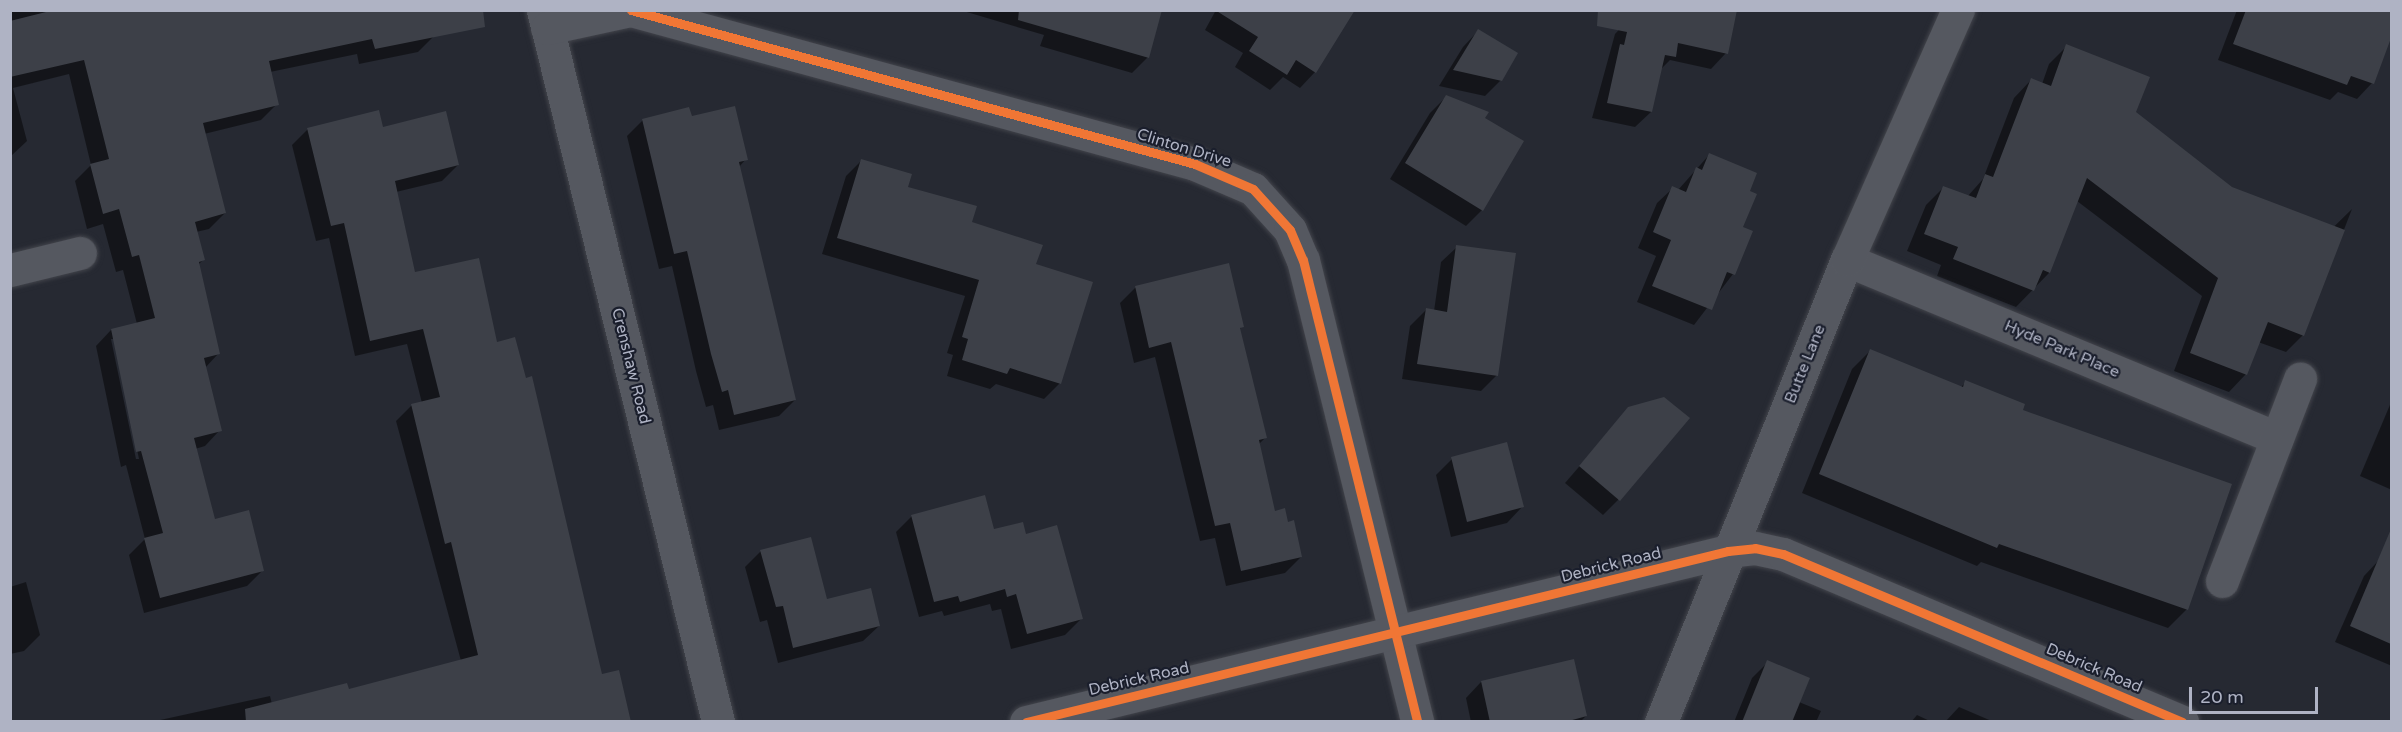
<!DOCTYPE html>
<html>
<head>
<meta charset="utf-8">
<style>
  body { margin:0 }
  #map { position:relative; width:2402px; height:732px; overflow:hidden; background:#262932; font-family:"Varela Round",sans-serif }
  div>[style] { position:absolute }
  .shadow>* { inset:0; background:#0007 }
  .building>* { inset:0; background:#3d4048 }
  .roads { filter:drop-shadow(0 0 2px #42444b) drop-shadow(0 0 2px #42444b) }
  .minor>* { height:33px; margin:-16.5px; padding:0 16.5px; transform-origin:16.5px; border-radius:16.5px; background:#555860 }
  .cycleway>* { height:9px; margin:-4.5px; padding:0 4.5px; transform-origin:4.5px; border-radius:4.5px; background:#f07635 }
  span { translate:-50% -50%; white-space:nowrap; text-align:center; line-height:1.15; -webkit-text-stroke:4.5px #1a1e2c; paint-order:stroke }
  .street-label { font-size:16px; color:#afb3c4 }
  .frame { position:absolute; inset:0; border:12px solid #afb3c4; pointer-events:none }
  .scale { position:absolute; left:2189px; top:687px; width:129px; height:27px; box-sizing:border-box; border:3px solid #afb3c4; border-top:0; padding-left:8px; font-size:18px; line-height:21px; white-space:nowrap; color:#afb3c4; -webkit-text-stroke:4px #1a1e2c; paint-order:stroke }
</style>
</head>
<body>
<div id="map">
  <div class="shadow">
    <div style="clip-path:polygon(evenodd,10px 10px,438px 10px,434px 36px,418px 52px,359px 64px,357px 54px,270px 72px,277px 104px,261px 120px,204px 134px,225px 213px,209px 229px,196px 232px,203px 260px,198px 265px,218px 354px,205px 368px,220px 430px,205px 446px,195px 449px,214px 521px,263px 570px,247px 586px,144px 613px,129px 555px,145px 539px,126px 465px,121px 467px,96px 346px,111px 330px,137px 324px,123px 270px,116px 272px,103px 224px,87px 229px,75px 181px,91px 165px,69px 74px,13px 88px,27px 141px,10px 157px,10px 10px,111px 339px,114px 339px,139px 459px,136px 459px,111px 339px)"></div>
    <div style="clip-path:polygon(960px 10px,1161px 10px,1148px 57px,1132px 73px,1040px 46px,1044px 35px)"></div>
    <div style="clip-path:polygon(1216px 10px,1353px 10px,1315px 72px,1300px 88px,1283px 77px,1270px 90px,1235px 67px,1243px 53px,1205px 30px)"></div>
    <div style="clip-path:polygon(2237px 10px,2381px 10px,2392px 15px,2392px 34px,2372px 83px,2357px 99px,2338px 92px,2330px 100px,2218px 60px)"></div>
    <div style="clip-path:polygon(1630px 18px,1726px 53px,1711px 69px,1670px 60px,1660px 70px,1651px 112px,1635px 127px,1592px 118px,1615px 34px)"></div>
    <div style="clip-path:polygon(1478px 31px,1501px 80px,1485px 96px,1439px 86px,1463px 47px)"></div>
    <div style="clip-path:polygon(2067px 46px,2135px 113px,2308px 252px,2352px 209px,2303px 335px,2286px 352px,2258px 342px,2246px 374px,2229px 392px,2174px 371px,2202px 296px,2077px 201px,2049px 273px,2016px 307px,1937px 276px,1941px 265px,1907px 251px,1926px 205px,1943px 188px,1967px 197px,1983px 179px,2014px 98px,2031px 80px,2042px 84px,2049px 64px)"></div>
    <div style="clip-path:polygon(1446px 97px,1522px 141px,1482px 210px,1466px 226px,1390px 179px,1430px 113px)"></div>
    <div style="clip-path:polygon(691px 118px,746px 159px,739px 167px,795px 400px,779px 416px,719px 430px,713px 405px,706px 407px,696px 371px,672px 266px,659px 269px,627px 136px,643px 120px)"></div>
    <div style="clip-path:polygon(308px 129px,382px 129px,458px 165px,442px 181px,396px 192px,413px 274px,496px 344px,601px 676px,630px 722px,151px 722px,270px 696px,272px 704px,348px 690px,461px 661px,396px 421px,411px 406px,422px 403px,407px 344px,355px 356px,329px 238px,316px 241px,292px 145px)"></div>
    <div style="clip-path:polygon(1709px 155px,1748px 192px,1733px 274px,1694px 325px,1637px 302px,1656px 256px,1638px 248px,1657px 203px,1673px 188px,1678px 190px)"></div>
    <div style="clip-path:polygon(861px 161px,1035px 265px,1060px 383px,1044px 399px,996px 384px,990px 389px,947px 376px,953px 355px,947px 353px,965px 296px,822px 254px,846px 176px)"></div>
    <div style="clip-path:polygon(1457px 247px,1497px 375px,1481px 391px,1402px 379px,1410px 326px,1426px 310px,1434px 311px,1441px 262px)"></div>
    <div style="clip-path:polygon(1228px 265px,1242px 326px,1239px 330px,1266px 437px,1259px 444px,1274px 512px,1287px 524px,1301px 557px,1285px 573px,1226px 586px,1215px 538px,1200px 541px,1155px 357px,1134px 363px,1120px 303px,1135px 288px)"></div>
    <div style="clip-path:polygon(1870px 351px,1960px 388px,1966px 382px,2021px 411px,2187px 609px,2168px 628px,1981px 562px,1977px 566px,1802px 493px,1852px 369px)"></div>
    <div style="clip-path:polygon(2392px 400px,2392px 490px,2360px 476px)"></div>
    <div style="clip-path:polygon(1629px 409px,1618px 500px,1603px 515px,1565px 483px)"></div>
    <div style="clip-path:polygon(1452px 459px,1522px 507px,1507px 523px,1451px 537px,1436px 475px)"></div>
    <div style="clip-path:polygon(912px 516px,1025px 536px,1081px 619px,1065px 635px,1011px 649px,1001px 609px,992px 611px,990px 604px,944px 616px,942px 611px,919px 617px,896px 532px)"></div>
    <div style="clip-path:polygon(761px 551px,826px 601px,879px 626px,863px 641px,778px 663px,767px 620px,760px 622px,745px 567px)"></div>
    <div style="clip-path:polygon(2379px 560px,2392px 565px,2392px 666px,2335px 642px,2364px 576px)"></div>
    <div style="clip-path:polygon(26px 582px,40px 635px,24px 651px,10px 654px,10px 587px)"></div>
    <div style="clip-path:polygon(1768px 662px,1799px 702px,1821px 711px,1816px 722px,1734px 722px,1752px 678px)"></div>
    <div style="clip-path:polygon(1481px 682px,1586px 716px,1580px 722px,1471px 722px,1466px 698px)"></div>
    <div style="clip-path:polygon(1959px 707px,1994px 722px,1945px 722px)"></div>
    <div style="clip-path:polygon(1917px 715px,1932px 722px,1911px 722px)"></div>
  </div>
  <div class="building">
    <div style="clip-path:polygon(54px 10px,483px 10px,485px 27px,375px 49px,372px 39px,269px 61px,279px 105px,203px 123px,226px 213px,195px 222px,205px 260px,199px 262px,220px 354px,204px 358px,222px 431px,194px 438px,215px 519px,249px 510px,264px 571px,160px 598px,144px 538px,163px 533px,141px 451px,136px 452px,111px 329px,155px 318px,139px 255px,132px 257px,119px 209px,103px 214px,90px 164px,109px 159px,84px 60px,10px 77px,10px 21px)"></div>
    <div style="clip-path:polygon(1019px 10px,1162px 10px,1149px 58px,1018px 20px)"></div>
    <div style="clip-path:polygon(1215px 10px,1355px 10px,1316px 73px,1296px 60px,1287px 75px,1249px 51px,1258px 37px)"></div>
    <div style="clip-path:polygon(1598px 10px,1737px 10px,1728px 54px,1678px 43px,1676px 57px,1665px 55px,1652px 112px,1607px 103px,1620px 44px,1624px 45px,1627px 32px,1597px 26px)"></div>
    <div style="clip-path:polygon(2246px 10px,2391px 10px,2391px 38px,2374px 84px,2351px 76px,2347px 85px,2233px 44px)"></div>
    <div style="clip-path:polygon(1478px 29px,1518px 53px,1502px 81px,1453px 70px)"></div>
    <div style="clip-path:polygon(2066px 44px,2150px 77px,2136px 112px,2232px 187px,2345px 230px,2304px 336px,2268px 322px,2247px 375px,2190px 353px,2218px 278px,2087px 178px,2050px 273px,2043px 270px,2034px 291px,1953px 259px,1958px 247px,1924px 234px,1943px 186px,1976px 198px,1985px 174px,1993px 177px,2031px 78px,2051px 86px)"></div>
    <div style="clip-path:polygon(1446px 95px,1489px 112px,1485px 118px,1524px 141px,1483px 211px,1405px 163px)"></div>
    <div style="clip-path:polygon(735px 106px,748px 160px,739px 162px,796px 400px,734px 415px,728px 390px,722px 392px,711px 354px,687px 251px,674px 254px,642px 119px,689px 107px,692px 116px)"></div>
    <div style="clip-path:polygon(379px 110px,383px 127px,446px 111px,459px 165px,395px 181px,415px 272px,479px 258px,497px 342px,515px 337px,526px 378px,532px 376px,602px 674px,619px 670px,631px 722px,246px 722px,245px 709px,347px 683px,349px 689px,478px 655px,451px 542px,445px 544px,411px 404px,440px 397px,423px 329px,370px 341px,344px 223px,331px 226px,307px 128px)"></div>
    <div style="clip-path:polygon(1709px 153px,1757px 173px,1750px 191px,1757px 194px,1743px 227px,1753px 231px,1735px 275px,1727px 272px,1712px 310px,1652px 286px,1671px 240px,1653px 232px,1672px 186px,1686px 192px,1696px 167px,1702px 170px)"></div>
    <div style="clip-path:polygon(861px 159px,912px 174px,908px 187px,977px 206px,972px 222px,1043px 245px,1036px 264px,1093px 282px,1061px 384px,1010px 368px,1007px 374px,962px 360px,968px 339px,962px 337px,979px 280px,837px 238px)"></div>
    <div style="clip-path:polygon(1456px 245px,1516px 253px,1498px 376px,1417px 364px,1426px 308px,1447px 312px)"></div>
    <div style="clip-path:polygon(1229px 263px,1244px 327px,1240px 328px,1267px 438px,1259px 440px,1275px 511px,1285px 508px,1288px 522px,1294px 520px,1302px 557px,1241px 571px,1230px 523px,1215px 526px,1171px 342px,1149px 348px,1135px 286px)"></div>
    <div style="clip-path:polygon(1870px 349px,1963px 387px,1965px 380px,2025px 404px,2023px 410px,2232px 484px,2188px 610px,1999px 544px,1997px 548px,1819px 474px)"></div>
    <div style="clip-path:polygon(1664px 397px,1690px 418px,1620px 501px,1579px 466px,1628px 407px)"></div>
    <div style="clip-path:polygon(1507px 442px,1524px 507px,1467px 522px,1451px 457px)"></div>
    <div style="clip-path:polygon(985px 495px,994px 529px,1023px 522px,1026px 534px,1057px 525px,1083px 619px,1027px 634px,1016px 594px,1007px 597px,1005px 589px,960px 602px,958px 596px,934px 602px,911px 515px)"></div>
    <div style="clip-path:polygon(2391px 529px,2391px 644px,2350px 626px)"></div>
    <div style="clip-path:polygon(811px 537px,827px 599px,871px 588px,880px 626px,793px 648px,783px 606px,776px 607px,760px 550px)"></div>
    <div style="clip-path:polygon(1574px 659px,1587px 716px,1565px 722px,1490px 722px,1481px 681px)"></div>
    <div style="clip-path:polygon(1767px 660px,1810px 678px,1792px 722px,1742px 722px)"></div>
  </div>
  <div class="roads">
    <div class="minor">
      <div style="left:543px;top:10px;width:733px;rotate:76.19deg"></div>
      <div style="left:631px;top:10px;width:585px;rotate:15.27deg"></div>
      <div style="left:1195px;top:164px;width:63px;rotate:23.3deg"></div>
      <div style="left:1253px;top:189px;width:55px;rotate:47.9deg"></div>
      <div style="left:1290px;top:230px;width:33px;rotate:67deg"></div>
      <div style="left:1303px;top:260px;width:476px;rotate:76.1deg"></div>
      <div style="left:547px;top:28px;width:85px;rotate:-12.2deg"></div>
      <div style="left:1847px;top:260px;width:465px;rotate:22.5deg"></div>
      <div style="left:10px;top:270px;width:72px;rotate:-13.7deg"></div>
      <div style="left:2222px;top:581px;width:217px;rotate:-68.9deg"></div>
      <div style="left:1026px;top:722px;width:723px;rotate:-13.69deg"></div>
      <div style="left:1728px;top:551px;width:27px;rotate:-6deg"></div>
      <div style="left:1755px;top:548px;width:29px;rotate:12deg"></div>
      <div style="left:1783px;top:554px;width:433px;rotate:22.8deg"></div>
      <div style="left:1661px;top:722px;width:498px;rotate:-68.1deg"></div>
      <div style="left:1847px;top:260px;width:274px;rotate:-66.1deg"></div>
    </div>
  </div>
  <div class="cycleway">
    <div style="left:631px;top:10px;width:585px;rotate:15.27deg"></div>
    <div style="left:1195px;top:164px;width:63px;rotate:23.3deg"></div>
    <div style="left:1253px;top:189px;width:55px;rotate:47.9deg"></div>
    <div style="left:1290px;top:230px;width:33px;rotate:67deg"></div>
    <div style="left:1303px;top:260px;width:476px;rotate:76.1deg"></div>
    <div style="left:1026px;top:722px;width:723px;rotate:-13.69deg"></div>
    <div style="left:1728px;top:551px;width:27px;rotate:-6deg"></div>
    <div style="left:1755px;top:548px;width:29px;rotate:12deg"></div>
    <div style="left:1783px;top:554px;width:433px;rotate:22.8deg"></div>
  </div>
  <div class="street-label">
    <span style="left:1184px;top:148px;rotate:17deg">Clinton Drive</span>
    <span style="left:2062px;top:349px;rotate:23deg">Hyde Park Place</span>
    <span style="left:1805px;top:364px;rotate:-68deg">Butte Lane</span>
    <span style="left:631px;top:366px;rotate:76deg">Crenshaw Road</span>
    <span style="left:1611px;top:565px;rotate:-14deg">Debrick Road</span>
    <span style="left:2094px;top:668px;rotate:23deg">Debrick Road</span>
    <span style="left:1139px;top:679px;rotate:-13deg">Debrick Road</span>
  </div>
  <div class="frame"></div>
  <div class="scale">20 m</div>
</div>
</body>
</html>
